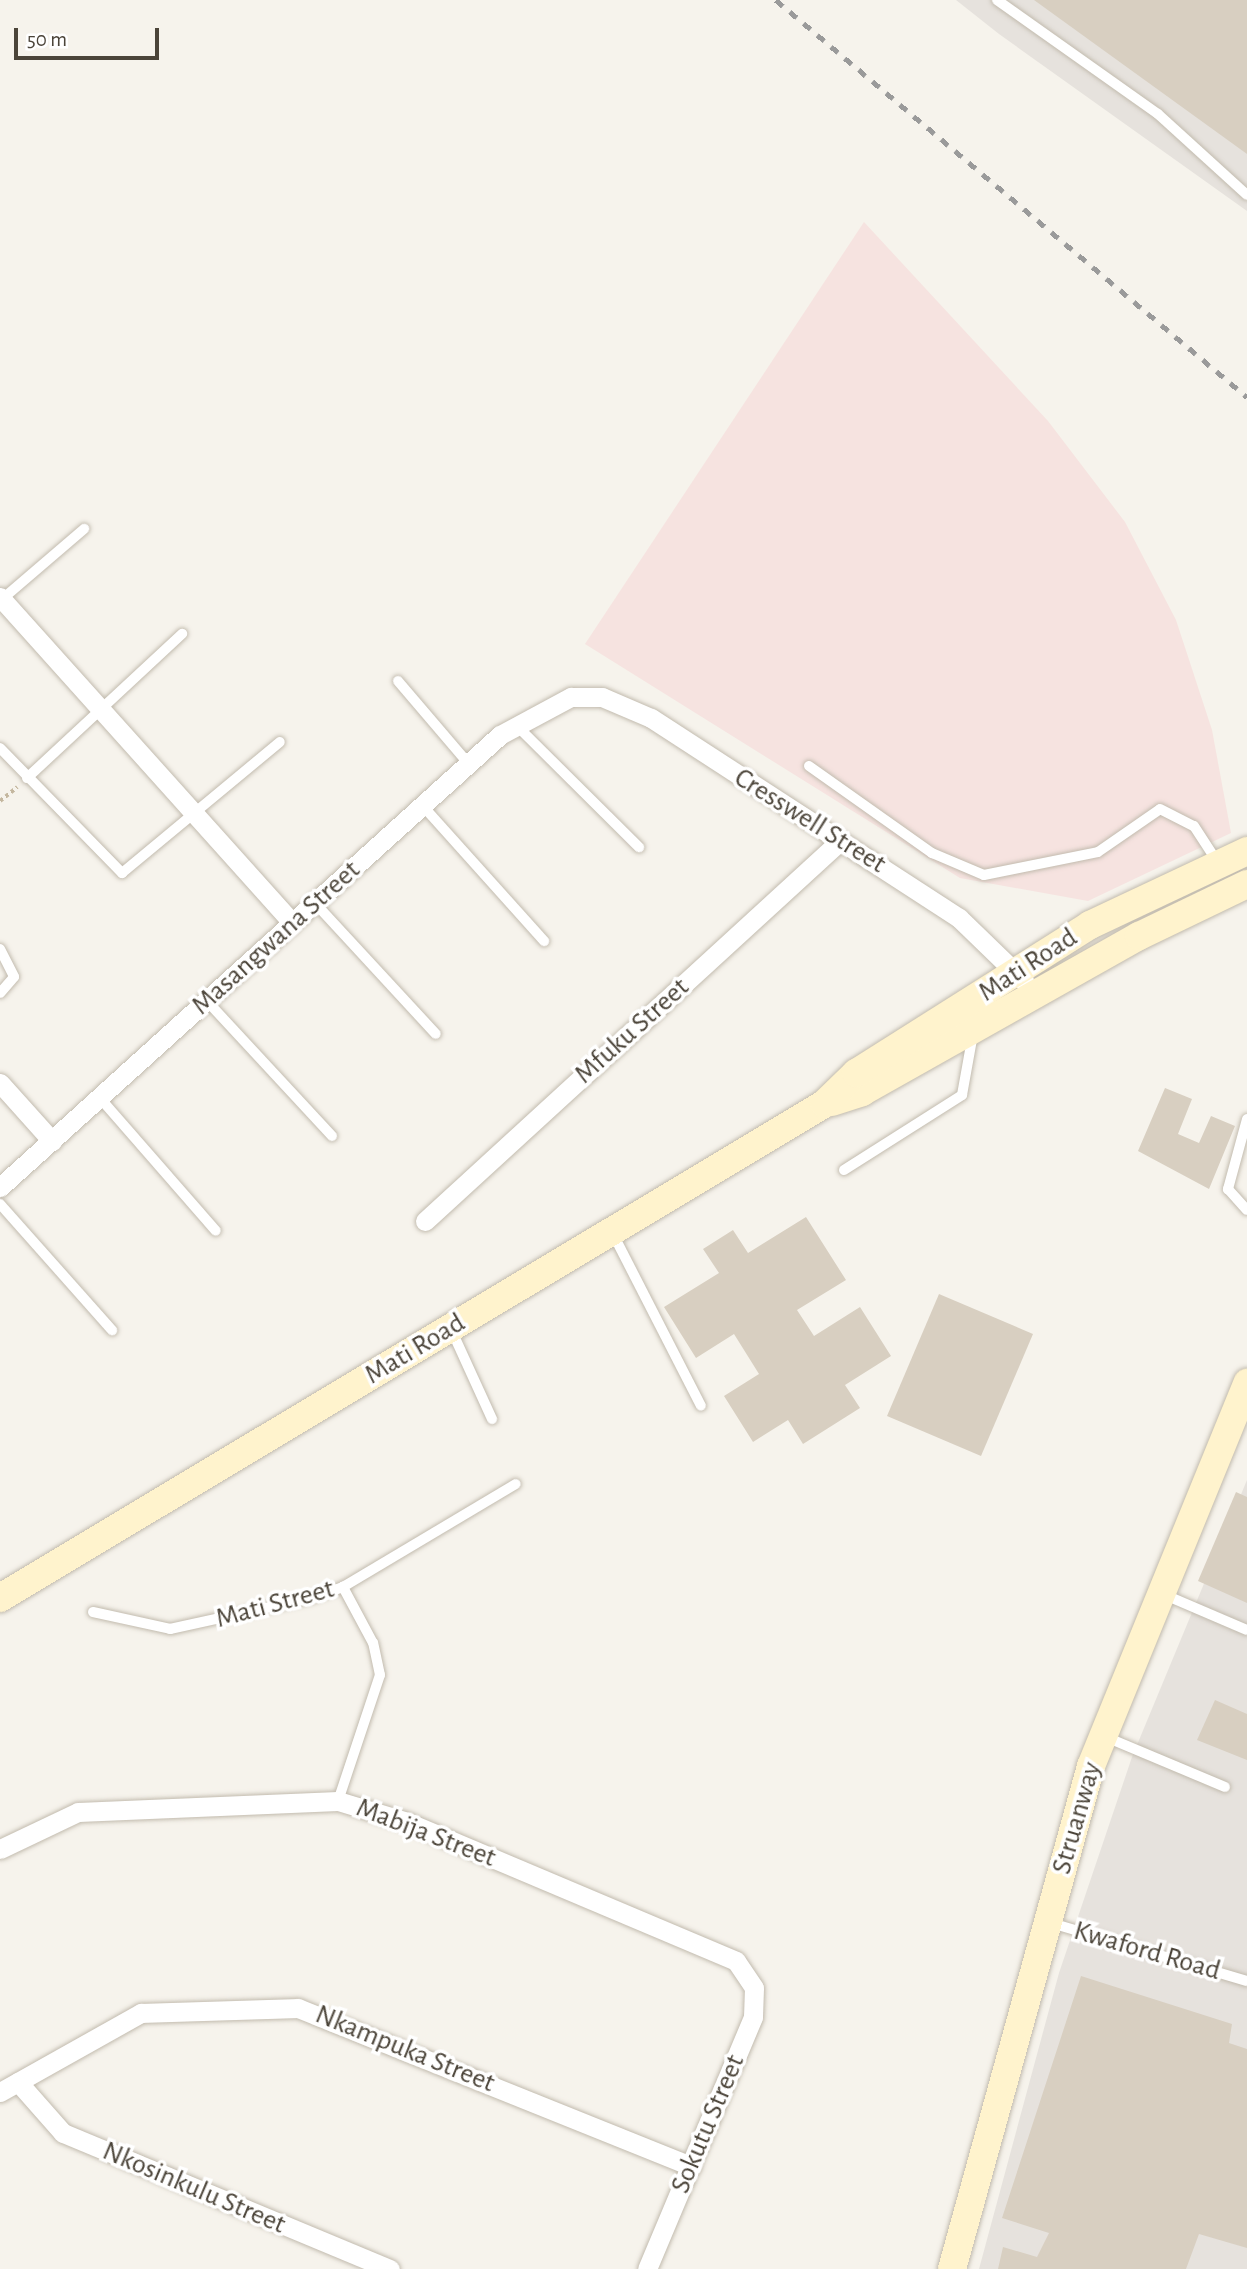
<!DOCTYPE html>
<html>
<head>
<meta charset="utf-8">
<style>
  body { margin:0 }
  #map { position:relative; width:1247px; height:2269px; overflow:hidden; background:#f6f3ec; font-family:"Alegreya Sans",sans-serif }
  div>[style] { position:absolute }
  .industrial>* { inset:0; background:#e6e2dd }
  .medical>* { inset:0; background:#f6e3e0 }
  .building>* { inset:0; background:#d8cfc1 }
  .path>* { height:3.5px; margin-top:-1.75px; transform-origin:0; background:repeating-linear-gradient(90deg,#c4b79f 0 3.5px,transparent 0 7px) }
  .roads { filter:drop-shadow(0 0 2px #c2bbae) drop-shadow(0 0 2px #c2bbae) }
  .lane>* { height:10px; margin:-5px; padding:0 5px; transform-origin:5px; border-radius:5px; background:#fff }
  .street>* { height:19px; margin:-9.5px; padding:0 9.5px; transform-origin:9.5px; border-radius:9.5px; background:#fff }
  .secondary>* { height:28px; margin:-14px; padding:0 14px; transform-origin:14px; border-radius:14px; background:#fff3cd }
  .rail>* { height:5px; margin-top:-2.5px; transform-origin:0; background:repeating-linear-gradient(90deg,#9a9a9a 0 9px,transparent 0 18px) }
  span { translate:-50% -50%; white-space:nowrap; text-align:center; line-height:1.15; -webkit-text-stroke:7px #fff; paint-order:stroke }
  .street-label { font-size:28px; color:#4b4439 }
  .scale { position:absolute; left:14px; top:28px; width:145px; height:32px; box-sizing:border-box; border:4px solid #4b4439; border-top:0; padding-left:9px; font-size:21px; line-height:24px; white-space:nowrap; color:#4b4439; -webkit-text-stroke:5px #fff; paint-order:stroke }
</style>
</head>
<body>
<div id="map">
  <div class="industrial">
    <div style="clip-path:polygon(956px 0,1247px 0,1247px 211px,999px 34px)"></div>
    <div style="clip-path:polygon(1247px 1480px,1247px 2269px,979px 2269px,1059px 1973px,1132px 1757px)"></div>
  </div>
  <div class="medical">
    <div style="clip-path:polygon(864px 222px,1048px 421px,1125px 522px,1176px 620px,1212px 730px,1231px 833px,1088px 901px,960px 878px,585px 644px)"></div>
  </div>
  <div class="building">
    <div style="clip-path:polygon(1034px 0,1247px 0,1247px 154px)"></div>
    <div style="clip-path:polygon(1165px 1088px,1192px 1099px,1178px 1134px,1199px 1143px,1211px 1116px,1235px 1126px,1209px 1189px,1138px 1151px)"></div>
    <div style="clip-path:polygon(806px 1217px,846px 1280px,797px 1310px,814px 1336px,860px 1307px,891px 1356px,845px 1385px,860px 1408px,803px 1444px,788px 1420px,753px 1442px,724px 1396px,759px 1374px,734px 1334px,696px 1358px,664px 1307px,719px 1273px,703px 1249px,733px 1230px,748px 1253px)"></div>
    <div style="clip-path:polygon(939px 1294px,1033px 1334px,981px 1456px,887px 1416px)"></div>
    <div style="clip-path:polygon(1236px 1492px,1247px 1497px,1247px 1603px,1198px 1581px)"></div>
    <div style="clip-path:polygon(1215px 1700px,1247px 1714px,1247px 1760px,1197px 1740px)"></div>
    <div style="clip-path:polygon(1081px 1976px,1232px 2024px,1229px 2043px,1247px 2049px,1247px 2248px,1199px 2234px,1186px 2269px,998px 2269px,1003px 2247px,1037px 2257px,1049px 2233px,1002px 2218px)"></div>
  </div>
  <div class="path">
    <div style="left:0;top:801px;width:22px;rotate:-39deg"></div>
  </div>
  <div class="roads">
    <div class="lane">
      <div style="left:997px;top:0;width:197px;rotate:35.3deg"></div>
      <div style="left:1158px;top:114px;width:120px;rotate:42.3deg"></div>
      <div style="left:0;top:601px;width:111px;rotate:-40.6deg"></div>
      <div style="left:398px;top:681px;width:108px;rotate:49.5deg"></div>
      <div style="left:515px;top:724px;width:175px;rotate:44.8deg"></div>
      <div style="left:0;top:748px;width:175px;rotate:45.7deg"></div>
      <div style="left:122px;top:873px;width:205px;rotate:-39.7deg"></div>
      <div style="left:809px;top:766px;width:151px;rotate:35.3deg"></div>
      <div style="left:932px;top:853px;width:56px;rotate:22.9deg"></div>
      <div style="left:984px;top:875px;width:116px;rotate:-11.4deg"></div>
      <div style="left:1098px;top:852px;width:75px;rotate:-34.7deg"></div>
      <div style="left:1160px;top:809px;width:38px;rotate:27deg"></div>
      <div style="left:1194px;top:826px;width:44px;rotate:57deg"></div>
      <div style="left:27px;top:778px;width:212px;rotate:-42.9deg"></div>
      <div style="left:422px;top:805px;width:183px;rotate:48.1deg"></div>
      <div style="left:315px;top:903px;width:178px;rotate:47.3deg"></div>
      <div style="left:0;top:949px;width:31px;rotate:63deg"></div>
      <div style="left:14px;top:977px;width:21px;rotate:131deg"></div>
      <div style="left:207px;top:1001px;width:184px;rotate:47.2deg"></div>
      <div style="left:100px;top:1098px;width:176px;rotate:48.9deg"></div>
      <div style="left:1247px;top:1119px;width:73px;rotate:105.2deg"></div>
      <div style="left:1228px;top:1189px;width:28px;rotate:48deg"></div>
      <div style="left:844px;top:1170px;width:140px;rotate:-32.4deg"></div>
      <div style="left:962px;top:1095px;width:62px;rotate:-79.8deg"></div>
      <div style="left:0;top:1204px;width:169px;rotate:48.4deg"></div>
      <div style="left:612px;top:1232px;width:195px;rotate:62.9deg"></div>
      <div style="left:451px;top:1329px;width:99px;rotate:65.5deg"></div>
      <div style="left:1163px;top:1594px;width:91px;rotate:23.2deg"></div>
      <div style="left:93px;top:1612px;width:79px;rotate:12.4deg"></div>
      <div style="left:170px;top:1629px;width:144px;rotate:-12.4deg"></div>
      <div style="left:311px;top:1598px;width:34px;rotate:-19deg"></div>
      <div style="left:343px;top:1587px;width:201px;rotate:-30.8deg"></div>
      <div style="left:1106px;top:1737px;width:129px;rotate:22.8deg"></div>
      <div style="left:338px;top:1801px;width:133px;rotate:-71.6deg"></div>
      <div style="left:380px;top:1675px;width:33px;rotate:-102deg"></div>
      <div style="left:373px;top:1643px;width:64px;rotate:-118.2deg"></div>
      <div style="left:1051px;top:1923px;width:204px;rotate:16.5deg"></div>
    </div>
    <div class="street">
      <div style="left:0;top:597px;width:438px;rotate:48.1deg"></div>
      <div style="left:0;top:1083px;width:78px;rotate:48.1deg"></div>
      <div style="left:0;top:1187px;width:674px;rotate:-42.11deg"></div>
      <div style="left:500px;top:735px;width:81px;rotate:-28.2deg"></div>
      <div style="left:571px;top:697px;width:31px"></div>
      <div style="left:602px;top:697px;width:53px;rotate:23.2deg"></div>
      <div style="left:651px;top:718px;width:367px;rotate:33deg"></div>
      <div style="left:959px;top:918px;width:91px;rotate:44.1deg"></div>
      <div style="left:425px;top:1221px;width:563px;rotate:-42.48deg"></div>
      <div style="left:0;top:1849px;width:86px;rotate:-25.4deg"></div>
      <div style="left:78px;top:1812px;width:260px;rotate:-2.4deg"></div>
      <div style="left:338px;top:1801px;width:72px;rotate:16.9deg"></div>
      <div style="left:407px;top:1822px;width:357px;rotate:22.9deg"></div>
      <div style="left:736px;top:1961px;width:32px;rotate:56deg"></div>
      <div style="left:754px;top:1988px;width:29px;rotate:92deg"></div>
      <div style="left:753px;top:2017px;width:273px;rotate:112.8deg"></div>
      <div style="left:18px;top:2082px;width:68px;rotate:48.6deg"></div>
      <div style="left:63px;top:2133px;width:354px;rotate:22.6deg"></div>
      <div style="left:0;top:2092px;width:162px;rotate:-29.3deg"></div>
      <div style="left:141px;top:2013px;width:157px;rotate:-1.8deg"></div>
      <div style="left:298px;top:2008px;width:424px;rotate:21.9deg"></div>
    </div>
    <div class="secondary">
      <div style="left:832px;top:1102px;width:32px;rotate:-18deg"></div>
      <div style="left:862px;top:1092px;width:318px;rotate:-29.4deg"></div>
      <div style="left:1139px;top:936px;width:120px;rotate:-25.7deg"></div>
      <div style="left:0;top:1598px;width:961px;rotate:-30.94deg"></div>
      <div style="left:824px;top:1104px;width:45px;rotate:-44.1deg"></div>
      <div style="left:856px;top:1073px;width:277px;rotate:-32.3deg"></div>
      <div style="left:1090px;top:925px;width:174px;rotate:-25.2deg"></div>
      <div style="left:952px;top:2269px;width:522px;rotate:-74.55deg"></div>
      <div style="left:1091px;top:1766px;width:414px;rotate:-67.8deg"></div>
    </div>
  </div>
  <div class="rail">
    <div style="left:776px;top:0;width:616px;rotate:40.13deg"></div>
  </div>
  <div class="street-label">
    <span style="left:810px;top:821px;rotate:32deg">Cresswell Street</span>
    <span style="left:276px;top:938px;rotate:-42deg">Masangwana Street</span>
    <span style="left:1028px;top:965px;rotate:-33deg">Mati Road</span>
    <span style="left:632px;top:1031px;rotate:-42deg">Mfuku Street</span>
    <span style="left:415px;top:1349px;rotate:-31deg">Mati Road</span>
    <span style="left:275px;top:1604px;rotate:-15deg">Mati Street</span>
    <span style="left:1077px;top:1818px;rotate:-74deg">Struanway</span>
    <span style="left:426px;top:1833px;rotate:21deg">Mabija Street</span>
    <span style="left:1147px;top:1951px;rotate:16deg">Kwaford Road</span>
    <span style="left:405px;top:2049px;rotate:22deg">Nkampuka Street</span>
    <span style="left:708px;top:2124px;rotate:-67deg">Sokutu Street</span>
    <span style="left:194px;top:2188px;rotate:23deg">Nkosinkulu Street</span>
  </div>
  <div class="scale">50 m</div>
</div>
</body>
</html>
